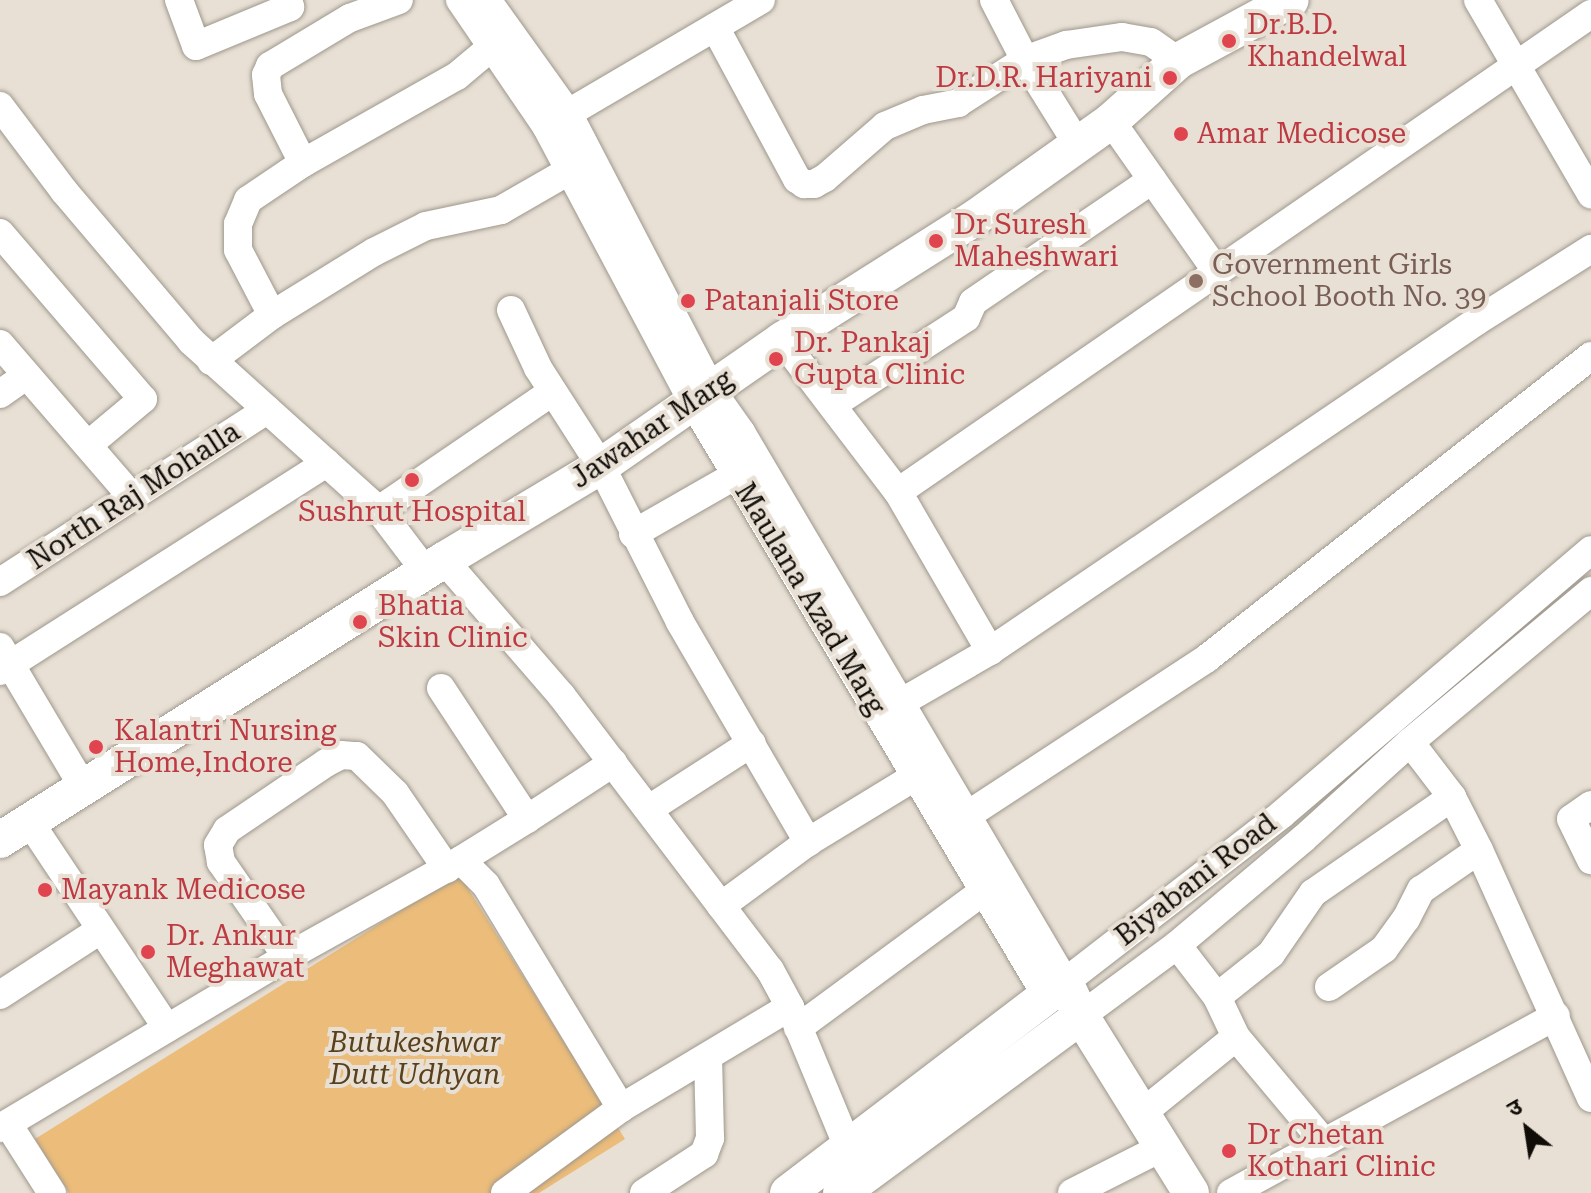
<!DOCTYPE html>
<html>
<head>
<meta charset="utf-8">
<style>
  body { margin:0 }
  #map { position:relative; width:1591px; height:1193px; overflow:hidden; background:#e8e0d5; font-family:"Roboto Serif","Noto Sans Devanagari",serif }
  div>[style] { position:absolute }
  .green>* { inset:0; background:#ebbc7a }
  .roads { filter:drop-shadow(0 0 2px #9e978c) drop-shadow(0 0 2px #9e978c) }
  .minor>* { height:28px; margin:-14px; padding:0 14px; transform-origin:14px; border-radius:14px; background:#fff }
  .major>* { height:36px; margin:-18px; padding:0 18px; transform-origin:18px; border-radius:18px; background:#fff }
  .dots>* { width:22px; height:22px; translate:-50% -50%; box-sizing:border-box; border:4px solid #e8e0d5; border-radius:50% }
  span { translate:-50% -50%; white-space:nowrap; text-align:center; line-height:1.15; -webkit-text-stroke:8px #e8e0d5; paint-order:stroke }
  .health-label { font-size:28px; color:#be3a42 }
  .left { translate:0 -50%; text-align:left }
  .right { translate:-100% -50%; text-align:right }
  .education-label { font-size:28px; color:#785e54 }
  .street-label { font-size:28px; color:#100d09 }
  .park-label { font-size:28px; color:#59411e; font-style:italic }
  .north { position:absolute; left:1487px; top:1089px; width:80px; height:80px; -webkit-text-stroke:6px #e8e0d5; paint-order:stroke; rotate:330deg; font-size:22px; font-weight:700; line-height:32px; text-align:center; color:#100d09 }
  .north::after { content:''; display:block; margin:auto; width:28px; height:36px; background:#100d09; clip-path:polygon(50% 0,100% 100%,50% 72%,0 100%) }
</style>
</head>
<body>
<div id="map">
  <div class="green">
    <div style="clip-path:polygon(459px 874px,625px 1139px,539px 1193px,69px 1193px,35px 1139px)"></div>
  </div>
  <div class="roads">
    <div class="minor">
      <div style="left:179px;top:0;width:49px;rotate:69.7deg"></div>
      <div style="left:196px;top:46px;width:102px;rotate:-22.5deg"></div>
      <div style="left:290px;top:7px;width:7px;rotate:-106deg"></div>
      <div style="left:460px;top:0;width:153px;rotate:55.7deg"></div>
      <div style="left:546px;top:126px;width:311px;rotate:62deg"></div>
      <div style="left:692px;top:401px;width:691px;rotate:59.21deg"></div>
      <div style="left:487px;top:0;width:139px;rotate:54.4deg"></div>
      <div style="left:568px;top:113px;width:313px;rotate:62.6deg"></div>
      <div style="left:712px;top:391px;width:50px;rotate:54.7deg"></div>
      <div style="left:741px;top:432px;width:638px;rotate:59.5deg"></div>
      <div style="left:1065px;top:982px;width:274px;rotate:-37.7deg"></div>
      <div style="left:1282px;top:814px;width:406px;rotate:-40.5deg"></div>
      <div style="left:994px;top:0;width:68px;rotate:62.7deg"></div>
      <div style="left:1025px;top:60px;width:100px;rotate:58.1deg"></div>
      <div style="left:1478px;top:0;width:225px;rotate:59.8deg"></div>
      <div style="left:715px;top:27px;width:173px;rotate:61.7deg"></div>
      <div style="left:797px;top:179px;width:9px;rotate:36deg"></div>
      <div style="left:804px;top:184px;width:10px"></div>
      <div style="left:814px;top:184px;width:13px;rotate:-29deg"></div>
      <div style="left:825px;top:178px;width:79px;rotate:-40.9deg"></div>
      <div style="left:885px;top:126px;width:41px;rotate:-22.8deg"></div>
      <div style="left:923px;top:110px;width:36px;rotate:-11deg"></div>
      <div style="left:958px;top:103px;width:80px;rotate:-32.7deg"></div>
      <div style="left:1025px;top:60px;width:44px;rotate:-20.1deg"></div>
      <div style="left:1066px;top:45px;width:57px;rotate:-8.1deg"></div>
      <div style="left:1122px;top:37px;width:29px;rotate:10deg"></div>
      <div style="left:1151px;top:42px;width:33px;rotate:35deg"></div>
      <div style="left:0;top:106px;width:106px;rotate:53deg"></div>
      <div style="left:64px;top:191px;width:197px;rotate:49.7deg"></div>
      <div style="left:191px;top:341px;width:253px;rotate:42deg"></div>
      <div style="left:379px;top:510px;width:78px;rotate:52.8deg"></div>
      <div style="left:1111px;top:121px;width:184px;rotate:54.9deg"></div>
      <div style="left:553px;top:122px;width:241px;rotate:-30.4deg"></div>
      <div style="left:303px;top:163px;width:77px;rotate:-116.9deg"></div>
      <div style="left:268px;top:94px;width:19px;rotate:-96deg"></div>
      <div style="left:266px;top:75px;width:10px;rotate:-66deg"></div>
      <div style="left:270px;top:66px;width:93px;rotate:-31deg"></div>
      <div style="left:350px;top:18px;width:52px;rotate:-20.2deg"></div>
      <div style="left:0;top:233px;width:219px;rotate:49.3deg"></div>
      <div style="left:143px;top:399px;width:72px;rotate:140.1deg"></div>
      <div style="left:511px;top:310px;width:64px;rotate:65deg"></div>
      <div style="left:538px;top:368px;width:117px;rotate:57.3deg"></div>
      <div style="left:601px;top:466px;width:175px;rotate:63.1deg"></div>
      <div style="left:680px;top:622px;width:255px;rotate:59.8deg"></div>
      <div style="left:272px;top:315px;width:73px;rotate:-117.6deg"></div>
      <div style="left:238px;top:250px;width:26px;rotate:-90deg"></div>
      <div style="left:238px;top:224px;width:26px;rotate:-67deg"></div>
      <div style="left:248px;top:200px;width:66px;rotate:-33.9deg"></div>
      <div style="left:303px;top:163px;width:177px;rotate:-29.5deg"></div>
      <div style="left:457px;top:76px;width:48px;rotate:-40deg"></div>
      <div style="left:782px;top:340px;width:191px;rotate:52.7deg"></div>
      <div style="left:898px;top:492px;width:184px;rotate:59.9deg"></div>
      <div style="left:0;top:344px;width:201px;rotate:49.2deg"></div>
      <div style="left:211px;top:361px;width:76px;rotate:-37deg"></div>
      <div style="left:272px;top:315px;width:120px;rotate:-31.7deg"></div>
      <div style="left:374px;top:252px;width:58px;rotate:-26.6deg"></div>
      <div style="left:426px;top:226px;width:77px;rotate:-12deg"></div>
      <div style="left:501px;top:210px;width:100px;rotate:-29.9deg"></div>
      <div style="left:0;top:394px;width:32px;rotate:-35deg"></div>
      <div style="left:832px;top:405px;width:160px;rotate:-33deg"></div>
      <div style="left:966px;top:318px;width:17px;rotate:-66deg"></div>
      <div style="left:973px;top:302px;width:217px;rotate:-34.3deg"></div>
      <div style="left:898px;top:492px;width:842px;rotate:-34.6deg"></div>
      <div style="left:379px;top:510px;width:209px;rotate:-34.3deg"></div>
      <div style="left:633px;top:534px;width:119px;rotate:-29.8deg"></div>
      <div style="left:444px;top:560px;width:179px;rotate:49.1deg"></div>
      <div style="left:561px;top:695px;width:345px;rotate:52.8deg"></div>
      <div style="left:770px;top:970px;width:42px;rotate:61.6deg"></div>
      <div style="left:790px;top:1007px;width:170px;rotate:67.5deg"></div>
      <div style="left:0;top:582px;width:318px;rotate:-32.8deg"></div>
      <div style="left:0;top:647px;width:161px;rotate:59.3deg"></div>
      <div style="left:0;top:671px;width:387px;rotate:-32.5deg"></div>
      <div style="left:441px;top:688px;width:157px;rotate:56.7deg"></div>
      <div style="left:527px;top:819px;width:78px;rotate:148.2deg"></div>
      <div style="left:900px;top:703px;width:104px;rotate:-30deg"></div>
      <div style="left:990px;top:651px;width:588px;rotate:-34.12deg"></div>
      <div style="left:1477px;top:321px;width:135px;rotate:-32.3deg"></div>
      <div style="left:1410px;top:742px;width:69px;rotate:52.6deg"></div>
      <div style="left:1452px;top:797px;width:59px;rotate:63deg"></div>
      <div style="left:1479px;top:850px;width:272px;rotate:65.7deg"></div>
      <div style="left:1591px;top:805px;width:24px;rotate:145deg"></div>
      <div style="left:1571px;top:819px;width:46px;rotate:64deg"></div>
      <div style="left:649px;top:809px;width:122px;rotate:-32.7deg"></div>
      <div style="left:966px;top:816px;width:287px;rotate:-33.2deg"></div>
      <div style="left:1206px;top:659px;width:490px;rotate:-38.2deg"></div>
      <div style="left:527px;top:819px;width:103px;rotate:-33.1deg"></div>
      <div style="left:29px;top:821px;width:249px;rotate:56.3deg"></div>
      <div style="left:721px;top:906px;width:108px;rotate:-36.3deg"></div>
      <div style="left:808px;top:842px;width:127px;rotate:-31.4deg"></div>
      <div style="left:1177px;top:945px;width:66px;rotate:52.4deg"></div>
      <div style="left:1217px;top:997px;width:44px;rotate:64.6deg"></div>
      <div style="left:1236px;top:1037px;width:136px;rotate:50.1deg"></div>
      <div style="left:287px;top:957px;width:116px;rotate:-124.8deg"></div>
      <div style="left:221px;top:862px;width:17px;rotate:-100deg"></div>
      <div style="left:218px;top:845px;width:17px;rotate:-59deg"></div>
      <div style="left:227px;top:830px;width:120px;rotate:-34.1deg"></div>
      <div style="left:326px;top:763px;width:17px;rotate:-28deg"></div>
      <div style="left:341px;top:755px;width:16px;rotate:4deg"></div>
      <div style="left:357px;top:756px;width:53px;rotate:44.2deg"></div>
      <div style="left:395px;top:793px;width:92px;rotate:55.6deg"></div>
      <div style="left:1329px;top:987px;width:67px;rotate:-34.6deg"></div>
      <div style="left:1384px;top:949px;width:37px;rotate:-54deg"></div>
      <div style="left:1406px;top:919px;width:33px;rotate:-63deg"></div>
      <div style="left:1421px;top:890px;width:70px;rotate:-34.6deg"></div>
      <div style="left:0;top:995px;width:119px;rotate:-33deg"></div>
      <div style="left:1217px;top:997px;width:69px;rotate:-38.5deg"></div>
      <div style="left:1271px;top:954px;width:74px;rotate:-55.5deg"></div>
      <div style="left:1313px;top:893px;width:169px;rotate:-34.6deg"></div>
      <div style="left:1081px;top:1016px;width:119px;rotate:-36.5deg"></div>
      <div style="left:1177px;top:945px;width:165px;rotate:-40.1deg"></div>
      <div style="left:1303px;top:839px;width:144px;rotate:-42.2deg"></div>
      <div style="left:1410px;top:742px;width:236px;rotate:-39.8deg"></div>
      <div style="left:798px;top:1028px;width:232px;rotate:-36.4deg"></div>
      <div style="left:1141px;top:1114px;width:122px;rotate:-39deg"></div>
      <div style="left:8px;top:1124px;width:82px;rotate:57.5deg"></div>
      <div style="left:0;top:1128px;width:334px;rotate:-30.8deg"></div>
      <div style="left:287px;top:957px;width:199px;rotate:-29.1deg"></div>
      <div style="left:461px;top:860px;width:35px;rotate:45deg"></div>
      <div style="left:486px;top:885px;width:261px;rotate:58.8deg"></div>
      <div style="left:505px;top:1193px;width:144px;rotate:-36.2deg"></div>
      <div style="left:621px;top:1108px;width:197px;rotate:-30.9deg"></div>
      <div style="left:644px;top:1193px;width:72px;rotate:-33deg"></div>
      <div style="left:704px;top:1154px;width:17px;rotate:-69deg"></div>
      <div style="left:710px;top:1138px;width:81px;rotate:-91.4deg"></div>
      <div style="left:1072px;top:1193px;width:84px;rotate:-26.9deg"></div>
      <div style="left:1231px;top:1193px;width:370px;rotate:-28.6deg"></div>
    </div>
    <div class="major">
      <div style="left:0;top:840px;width:525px;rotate:-32.24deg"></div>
      <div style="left:444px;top:560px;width:183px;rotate:-30.9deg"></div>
      <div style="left:601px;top:466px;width:221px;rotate:-34.8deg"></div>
      <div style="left:782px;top:340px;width:228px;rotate:-32.3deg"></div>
      <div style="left:975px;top:218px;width:167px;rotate:-35.5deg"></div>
      <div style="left:1111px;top:121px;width:90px;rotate:-41.8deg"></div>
      <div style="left:1178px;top:61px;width:128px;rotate:-28.4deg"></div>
      <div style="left:788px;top:1193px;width:348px;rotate:-37.3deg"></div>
      <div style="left:1065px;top:982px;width:38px;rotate:65deg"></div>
      <div style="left:1081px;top:1016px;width:208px;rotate:58.1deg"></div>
      <div style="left:841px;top:1193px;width:298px;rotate:-36.4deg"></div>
    </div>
  </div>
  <div class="dots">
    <div style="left:1229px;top:41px;background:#e0444e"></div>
    <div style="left:1170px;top:78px;background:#e0444e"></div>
    <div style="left:1181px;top:134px;background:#e0444e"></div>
    <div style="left:936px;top:241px;background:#e0444e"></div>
    <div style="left:1196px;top:281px;background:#8d6e63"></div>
    <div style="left:688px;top:301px;background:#e0444e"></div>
    <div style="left:776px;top:359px;background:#e0444e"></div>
    <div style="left:412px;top:480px;background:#e0444e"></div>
    <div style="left:360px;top:622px;background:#e0444e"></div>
    <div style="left:96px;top:747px;background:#e0444e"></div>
    <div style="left:45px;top:890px;background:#e0444e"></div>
    <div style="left:148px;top:952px;background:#e0444e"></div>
    <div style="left:1229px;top:1151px;background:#e0444e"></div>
  </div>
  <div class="health-label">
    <span class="left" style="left:1247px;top:41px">Dr.B.D.<br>Khandelwal</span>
    <span class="right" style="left:1152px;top:78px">Dr.D.R. Hariyani</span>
    <span class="left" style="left:1197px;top:134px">Amar Medicose</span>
    <span class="left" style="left:954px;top:241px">Dr Suresh<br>Maheshwari</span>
    <span class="left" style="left:704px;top:301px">Patanjali Store</span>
    <span class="left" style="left:794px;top:359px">Dr. Pankaj<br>Gupta Clinic</span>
    <span style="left:412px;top:512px">Sushrut Hospital</span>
    <span class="left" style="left:378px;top:622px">Bhatia<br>Skin Clinic</span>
    <span class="left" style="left:114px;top:747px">Kalantri Nursing<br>Home,Indore</span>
    <span class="left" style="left:61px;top:890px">Mayank Medicose</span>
    <span class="left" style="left:166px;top:952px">Dr. Ankur<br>Meghawat</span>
    <span class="left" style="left:1247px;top:1151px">Dr Chetan<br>Kothari Clinic</span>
  </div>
  <div class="education-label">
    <span class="left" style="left:1212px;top:281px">Government Girls<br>School Booth No. 39</span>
  </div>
  <div class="street-label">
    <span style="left:652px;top:429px;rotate:-34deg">Jawahar Marg</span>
    <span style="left:134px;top:496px;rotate:-33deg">North Raj Mohalla</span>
    <span style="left:810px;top:599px;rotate:59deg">Maulana Azad Marg</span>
    <span style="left:1196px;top:880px;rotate:-38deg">Biyabani Road</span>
  </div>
  <div class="park-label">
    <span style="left:415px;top:1059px">Butukeshwar<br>Dutt Udhyan</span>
  </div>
  <div class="north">उ</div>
</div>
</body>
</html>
